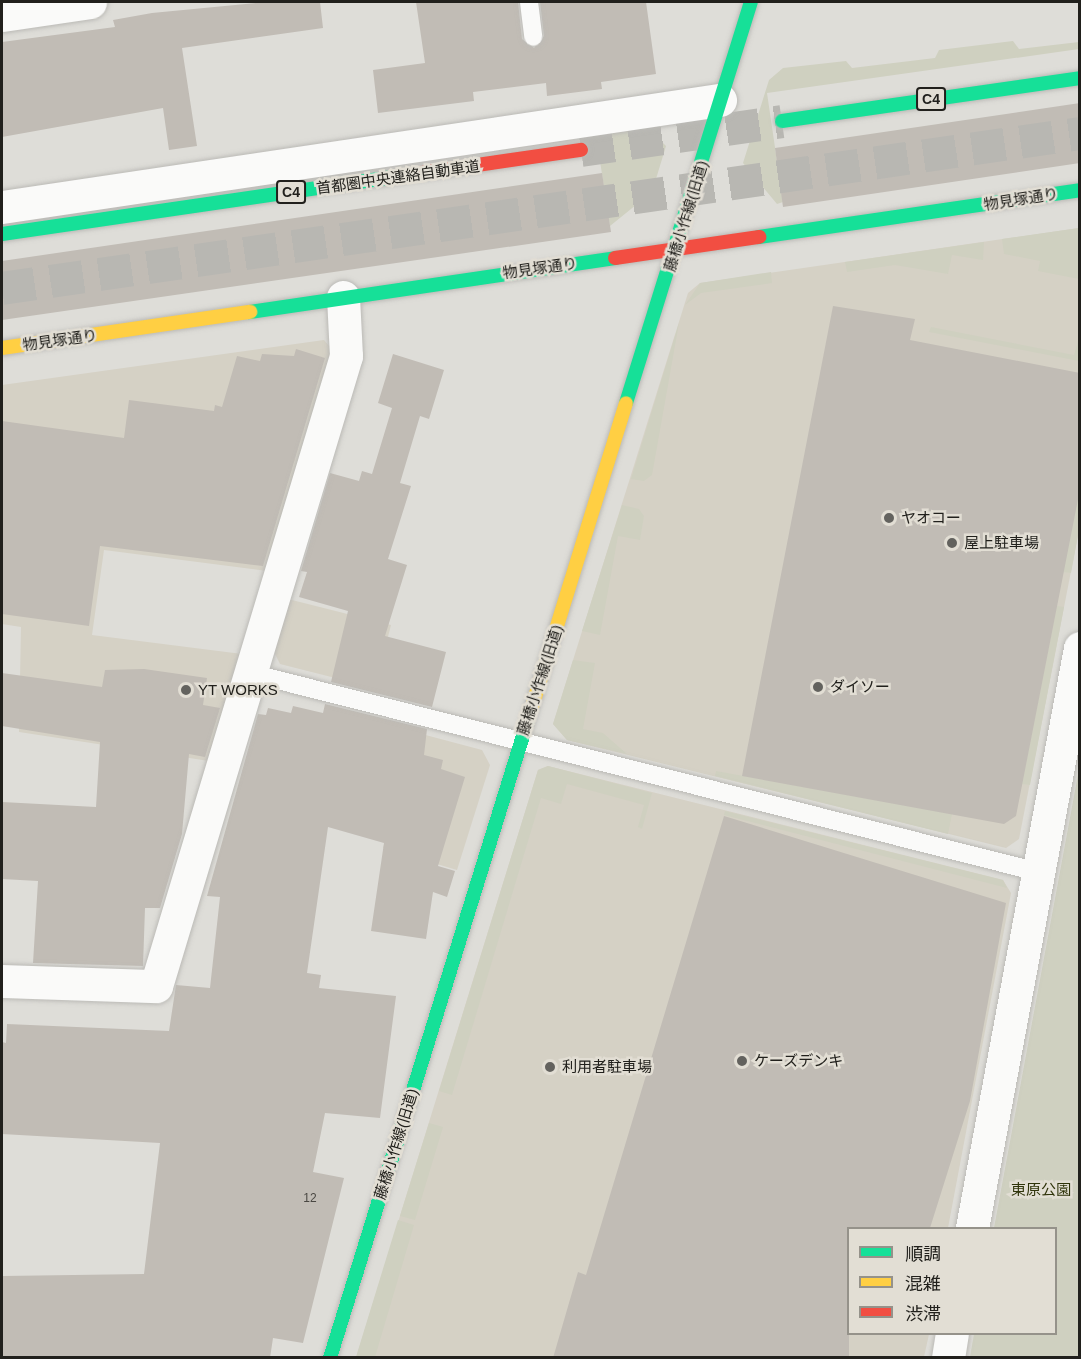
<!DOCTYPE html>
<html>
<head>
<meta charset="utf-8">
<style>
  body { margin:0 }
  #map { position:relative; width:1081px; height:1359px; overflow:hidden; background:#deddd8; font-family:Helvetica,"Noto Sans JP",sans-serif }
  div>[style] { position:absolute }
  .built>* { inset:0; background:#d5d1c5 }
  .green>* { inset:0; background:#cfd0c0 }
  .building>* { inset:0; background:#c1bcb5 }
  .highway-tunnel>* { height:33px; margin-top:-16.5px; transform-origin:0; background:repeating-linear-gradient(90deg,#b8b7b2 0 33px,transparent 0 49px) }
  .roads { filter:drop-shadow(0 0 2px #bbbab6) drop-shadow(0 0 2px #bbbab6) }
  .lane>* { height:18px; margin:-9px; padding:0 9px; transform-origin:9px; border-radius:9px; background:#fafaf9 }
  .street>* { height:33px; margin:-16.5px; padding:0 16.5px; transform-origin:16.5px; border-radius:16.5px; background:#fafaf9 }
  .fast>* { height:14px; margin:-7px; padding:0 7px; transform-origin:7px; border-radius:7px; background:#16e098 }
  .slow>* { height:14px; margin:-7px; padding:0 7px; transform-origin:7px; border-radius:7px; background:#ffcf43 }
  .jam>* { height:14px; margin:-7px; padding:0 7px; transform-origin:7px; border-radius:7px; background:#f24e42 }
  .dots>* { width:16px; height:16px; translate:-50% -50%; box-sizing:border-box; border:3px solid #e2ded4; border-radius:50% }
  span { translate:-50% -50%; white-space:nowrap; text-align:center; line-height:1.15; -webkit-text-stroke:5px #e2ded4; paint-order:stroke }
  .number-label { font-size:12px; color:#494742 }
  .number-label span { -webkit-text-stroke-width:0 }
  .shield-label span { padding:2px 4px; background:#e2ded4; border:2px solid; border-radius:4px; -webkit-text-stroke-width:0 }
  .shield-label { font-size:14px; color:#21201c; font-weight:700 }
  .street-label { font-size:15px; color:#21201c }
  .poi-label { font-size:15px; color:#21201c }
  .left { translate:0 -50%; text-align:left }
  .park-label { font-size:15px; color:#30340b }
  .frame { position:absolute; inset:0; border:3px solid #21201c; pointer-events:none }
  .legend { position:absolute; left:847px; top:1227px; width:210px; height:108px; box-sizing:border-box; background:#e2ded4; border:2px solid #95928a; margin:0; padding:8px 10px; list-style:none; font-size:18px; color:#21201c }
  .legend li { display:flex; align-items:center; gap:12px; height:30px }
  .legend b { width:30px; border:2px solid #95928a }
</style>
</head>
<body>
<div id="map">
  <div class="built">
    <div style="clip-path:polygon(1079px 228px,1079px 530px,1019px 839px,1006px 848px,567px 740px,553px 724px,688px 293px,700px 283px)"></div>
    <div style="clip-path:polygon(324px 340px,334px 352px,267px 571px,104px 550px,92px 635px,242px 654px,209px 761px,19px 732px,21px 627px,2px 624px,2px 385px)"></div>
    <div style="clip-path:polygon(288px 599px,391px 625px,375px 688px,280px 664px,273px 650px)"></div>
    <div style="clip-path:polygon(418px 733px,482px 750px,490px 765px,457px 870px,383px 848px)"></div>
    <div style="clip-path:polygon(548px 766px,1003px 880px,1011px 893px,948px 1228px,848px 1228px,848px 1334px,929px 1334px,924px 1357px,356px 1358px,538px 770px)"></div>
  </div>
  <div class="green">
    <div style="clip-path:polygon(1013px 41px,1019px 49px,1079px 42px,1079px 49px,767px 93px,783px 202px,777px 204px,743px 163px,769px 80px,783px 68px,846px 61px,852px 68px,935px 58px,939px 50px)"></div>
    <div style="clip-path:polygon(648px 128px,666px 146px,652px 192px,610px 226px,596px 135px)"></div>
    <div style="clip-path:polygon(1079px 228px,1079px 279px,1038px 271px,1040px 261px,1004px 254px,1002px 239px)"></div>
    <div style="clip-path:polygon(984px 242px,983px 260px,952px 255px,948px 274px,895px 265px,847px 272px,845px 262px)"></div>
    <div style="clip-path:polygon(771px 272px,772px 283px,701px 293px,685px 305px,700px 283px)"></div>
    <div style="clip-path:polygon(679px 323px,652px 475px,644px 481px,631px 479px)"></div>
    <div style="clip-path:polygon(931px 327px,1074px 355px,1079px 338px,1079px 361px,929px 332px)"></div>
    <div style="clip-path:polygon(1079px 489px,1079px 530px,1071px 573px,1063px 572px)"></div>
    <div style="clip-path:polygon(622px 505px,639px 509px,644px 516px,640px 540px,618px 536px,600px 635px,582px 631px)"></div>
    <div style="clip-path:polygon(1057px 606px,1064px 607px,1030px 785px,1022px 784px)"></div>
    <div style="clip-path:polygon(573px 660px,595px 663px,583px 729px,603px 733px,627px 754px,567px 740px,553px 724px)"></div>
    <div style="clip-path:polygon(548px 766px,652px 793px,642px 829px,638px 827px,644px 805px,567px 784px,561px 804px,541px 798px,452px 1095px,439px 1091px,538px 770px)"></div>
    <div style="clip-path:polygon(1079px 769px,1079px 1357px,970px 1357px,974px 1334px,1056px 1334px,1056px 1228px,994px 1228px)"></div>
    <div style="clip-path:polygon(716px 771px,952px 814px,948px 834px,715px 776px)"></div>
    <div style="clip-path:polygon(725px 811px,1003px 880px,1007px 888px,724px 815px)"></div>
    <div style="clip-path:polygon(429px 1123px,443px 1127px,415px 1220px,400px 1216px)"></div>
    <div style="clip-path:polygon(398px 1220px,414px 1225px,375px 1357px,356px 1357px)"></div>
  </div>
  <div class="building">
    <div style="clip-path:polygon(265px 2px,320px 2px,323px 28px,182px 48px,197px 146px,169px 150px,163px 108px,2px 137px,2px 42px,115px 27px,113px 20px,152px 13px)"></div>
    <div style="clip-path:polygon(416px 2px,518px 2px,522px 39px,534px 48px,544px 36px,540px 2px,646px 2px,656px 74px,601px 82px,602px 89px,547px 96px,546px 83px,473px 92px,474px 101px,378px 113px,373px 70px,425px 63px)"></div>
    <div style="clip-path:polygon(1080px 103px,1080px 163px,783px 207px,775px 148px)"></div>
    <div style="clip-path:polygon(602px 173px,611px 232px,2px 320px,2px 261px)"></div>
    <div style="clip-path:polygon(833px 306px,915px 319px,910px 340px,1080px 373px,1080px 489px,1016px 816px,1004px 824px,742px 776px)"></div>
    <div style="clip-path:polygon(296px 349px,325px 358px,263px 566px,100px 546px,89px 626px,2px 614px,2px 421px,124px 438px,129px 400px,214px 411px,215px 405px,222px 407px,237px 356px,260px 361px,262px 354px,294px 356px)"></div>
    <div style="clip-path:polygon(393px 354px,444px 370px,429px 419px,420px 416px,400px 483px,411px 486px,388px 559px,407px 565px,385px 636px,446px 652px,432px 707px,331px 682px,348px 611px,299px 597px,307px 572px,301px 571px,330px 473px,359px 481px,362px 471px,372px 474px,392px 408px,378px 403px)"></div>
    <div style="clip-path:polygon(144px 669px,207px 678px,203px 705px,220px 708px,205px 757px,189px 754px,182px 834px,160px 908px,145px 908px,143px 966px,33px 963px,38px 881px,2px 879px,2px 802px,96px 807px,100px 742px,2px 726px,2px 673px,102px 687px,105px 670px)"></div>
    <div style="clip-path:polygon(325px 704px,427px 729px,424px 755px,443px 760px,441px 769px,465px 777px,438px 866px,455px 871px,447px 897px,433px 892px,426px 939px,371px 931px,384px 843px,328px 827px,307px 973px,321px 975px,319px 988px,396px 996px,380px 1118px,325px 1113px,313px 1172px,344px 1178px,303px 1343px,273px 1338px,270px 1358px,2px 1358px,3px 1276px,144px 1274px,160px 1143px,2px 1134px,2px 1042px,6px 1043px,7px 1024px,169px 1031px,176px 985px,210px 988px,220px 897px,207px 896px,258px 714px,266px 715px,268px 708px,291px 713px,293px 706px,323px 713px)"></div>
    <div style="clip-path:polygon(724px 816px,1006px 903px,970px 1101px,930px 1228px,849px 1228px,849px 1358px,553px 1358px,578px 1272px,586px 1275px)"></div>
  </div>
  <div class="highway-tunnel">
    <div style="left:581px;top:150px;width:203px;rotate:-8.2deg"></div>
    <div style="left:2px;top:288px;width:1089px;rotate:-8.18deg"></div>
  </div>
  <div class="roads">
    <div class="lane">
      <div style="left:529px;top:2px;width:35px;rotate:83deg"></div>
      <div style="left:250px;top:673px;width:813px;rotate:14.17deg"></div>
    </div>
    <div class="street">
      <div style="left:2px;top:15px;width:89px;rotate:-8.4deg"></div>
      <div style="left:2px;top:207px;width:726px;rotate:-8.48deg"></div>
      <div style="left:2px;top:981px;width:154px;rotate:1.9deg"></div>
      <div style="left:156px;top:986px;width:658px;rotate:-73.22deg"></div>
      <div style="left:346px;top:356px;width:59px;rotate:-92.9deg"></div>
      <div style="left:972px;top:1228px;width:590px;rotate:-79.45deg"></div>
      <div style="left:948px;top:1358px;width:24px;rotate:-81deg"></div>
    </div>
    <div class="fast">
      <div style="left:782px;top:121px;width:301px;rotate:-8.2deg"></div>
      <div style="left:2px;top:234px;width:390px;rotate:-8.3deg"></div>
      <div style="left:759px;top:237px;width:324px;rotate:-8.3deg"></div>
      <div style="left:250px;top:312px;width:369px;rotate:-8.4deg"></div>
      <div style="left:626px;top:403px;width:420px;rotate:-72.7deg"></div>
      <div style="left:330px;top:1358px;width:678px;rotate:-72.77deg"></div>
    </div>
    <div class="slow">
      <div style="left:2px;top:348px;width:251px;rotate:-8.3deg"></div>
      <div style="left:531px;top:710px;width:321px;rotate:-72.8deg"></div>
    </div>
    <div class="jam">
      <div style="left:388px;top:178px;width:195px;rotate:-8.3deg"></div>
      <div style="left:615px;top:258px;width:146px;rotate:-8.3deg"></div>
    </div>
  </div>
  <div class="dots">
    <div style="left:889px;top:518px;background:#63625e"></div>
    <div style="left:952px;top:543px;background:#63625e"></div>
    <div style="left:818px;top:687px;background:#63625e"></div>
    <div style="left:186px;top:690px;background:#63625e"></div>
    <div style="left:742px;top:1061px;background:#63625e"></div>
    <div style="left:550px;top:1067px;background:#63625e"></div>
  </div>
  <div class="number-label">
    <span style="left:310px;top:1199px">12</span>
  </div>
  <div class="shield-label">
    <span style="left:931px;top:99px">C4</span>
    <span style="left:291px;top:192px">C4</span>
  </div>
  <div class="street-label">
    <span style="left:398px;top:177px;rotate:-8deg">首都圏中央連絡自動車道</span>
    <span style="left:1021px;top:199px;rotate:-9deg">物見塚通り</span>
    <span style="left:686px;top:216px;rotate:-73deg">藤橋小作線(旧道)</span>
    <span style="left:540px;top:268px;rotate:-8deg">物見塚通り</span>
    <span style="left:60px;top:340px;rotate:-8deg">物見塚通り</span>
    <span style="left:540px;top:680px;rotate:-72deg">藤橋小作線(旧道)</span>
    <span style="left:396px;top:1144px;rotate:-73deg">藤橋小作線(旧道)</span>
  </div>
  <div class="poi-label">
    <span class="left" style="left:901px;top:518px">ヤオコー</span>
    <span class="left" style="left:964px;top:543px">屋上駐車場</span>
    <span class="left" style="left:830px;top:687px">ダイソー</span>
    <span class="left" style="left:198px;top:690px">YT WORKS</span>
    <span class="left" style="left:754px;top:1061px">ケーズデンキ</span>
    <span class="left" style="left:562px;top:1067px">利用者駐車場</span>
  </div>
  <div class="park-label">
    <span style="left:1041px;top:1190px">東原公園</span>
  </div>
  <div class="frame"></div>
  <ul class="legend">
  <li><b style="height:8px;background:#16e098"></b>順調</li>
  <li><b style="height:8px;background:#ffcf43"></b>混雑</li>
  <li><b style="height:8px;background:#f24e42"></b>渋滞</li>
  </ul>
</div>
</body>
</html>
